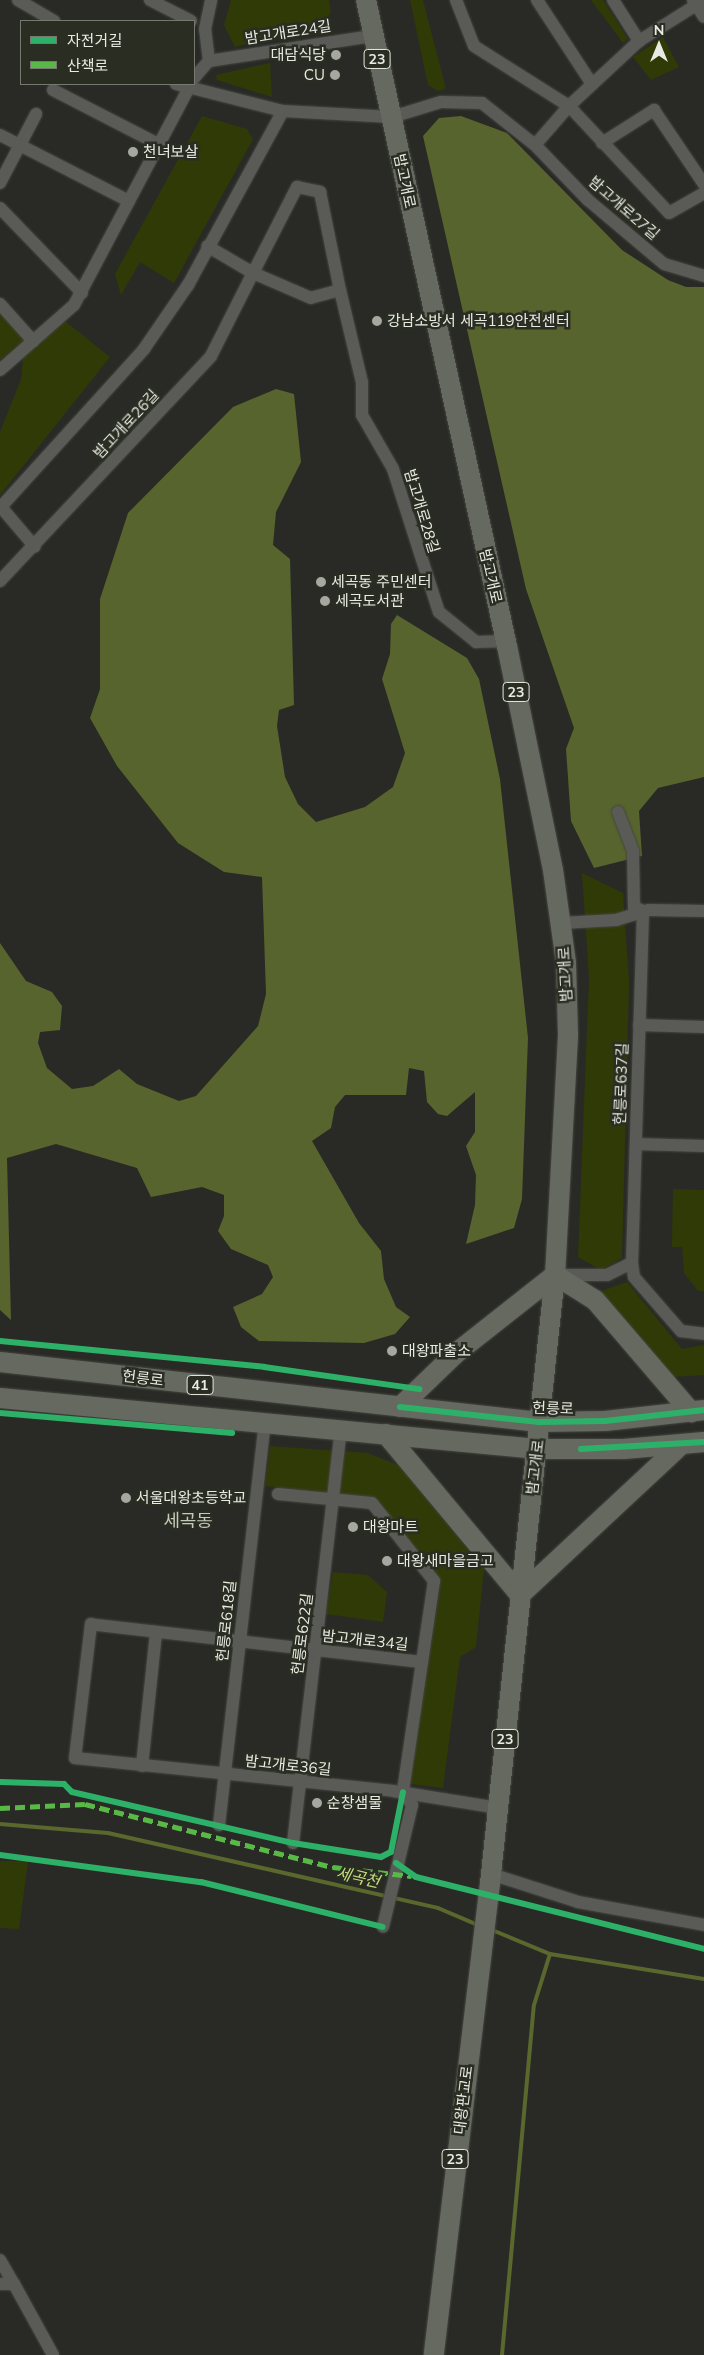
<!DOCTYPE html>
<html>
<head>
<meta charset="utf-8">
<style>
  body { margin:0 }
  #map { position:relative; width:704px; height:2355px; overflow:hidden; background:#292a25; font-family:Mulish,"Noto Sans KR",sans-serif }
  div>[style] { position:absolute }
  .green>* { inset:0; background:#303a07 }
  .forest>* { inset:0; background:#57642d }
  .stream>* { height:4px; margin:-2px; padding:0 2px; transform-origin:2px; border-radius:2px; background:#5a682e }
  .roads { filter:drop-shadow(0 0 1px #454641) drop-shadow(0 0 1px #454641) }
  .minor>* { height:12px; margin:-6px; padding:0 6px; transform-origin:6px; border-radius:6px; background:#5a5b57 }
  .primary>* { height:20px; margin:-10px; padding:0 10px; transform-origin:10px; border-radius:10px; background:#666960 }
  .quiet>* { height:5px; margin-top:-2.5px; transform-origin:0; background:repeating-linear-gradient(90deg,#58b947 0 10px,transparent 0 15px) }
  .cycleway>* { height:6px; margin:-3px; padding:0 3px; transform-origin:3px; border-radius:3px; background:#2db169 }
  .dots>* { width:14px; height:14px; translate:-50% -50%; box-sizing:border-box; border:2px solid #2a2d22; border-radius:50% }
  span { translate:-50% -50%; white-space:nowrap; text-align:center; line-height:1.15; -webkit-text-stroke:5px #2a2d22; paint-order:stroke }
  .shield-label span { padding:1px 4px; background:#2a2d22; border:1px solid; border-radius:4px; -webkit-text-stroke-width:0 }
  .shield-label { font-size:14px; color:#e8eae3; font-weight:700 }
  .street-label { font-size:15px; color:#e8eae3 }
  .poi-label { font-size:15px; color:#e8eae3 }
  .right { translate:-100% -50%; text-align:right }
  .left { translate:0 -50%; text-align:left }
  .water-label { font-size:16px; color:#c5dd82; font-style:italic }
  .quarter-label { font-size:18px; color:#c5cabc }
  .legend { position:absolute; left:20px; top:20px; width:175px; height:65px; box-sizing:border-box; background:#2a2d22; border:1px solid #76796f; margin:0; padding:6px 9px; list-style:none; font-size:15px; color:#e8eae3 }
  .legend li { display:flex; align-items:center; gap:10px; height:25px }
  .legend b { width:25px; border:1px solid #76796f }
  .north { position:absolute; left:634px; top:20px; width:50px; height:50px; -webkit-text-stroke:4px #2a2d22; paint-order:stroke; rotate:0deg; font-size:14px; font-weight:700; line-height:20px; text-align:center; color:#e8eae3 }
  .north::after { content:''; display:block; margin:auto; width:18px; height:22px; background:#e8eae3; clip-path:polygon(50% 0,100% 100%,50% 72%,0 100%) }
</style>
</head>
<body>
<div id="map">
  <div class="green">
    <div style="clip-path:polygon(231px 0,329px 0,331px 12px,324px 25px,235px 47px,224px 25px)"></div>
    <div style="clip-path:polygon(410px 0,423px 0,446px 89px,438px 91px,428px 85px)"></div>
    <div style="clip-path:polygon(591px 0,603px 0,628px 39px,623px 43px)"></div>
    <div style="clip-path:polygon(663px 37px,679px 67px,651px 80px,633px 57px)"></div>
    <div style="clip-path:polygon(270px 63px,272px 97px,217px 80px,216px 75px)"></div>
    <div style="clip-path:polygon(202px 116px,247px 129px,253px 139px,174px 283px,140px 262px,121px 295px,115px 274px)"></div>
    <div style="clip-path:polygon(0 312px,24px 340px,0 360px)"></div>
    <div style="clip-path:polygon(65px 321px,110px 357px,0 495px,0 432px,21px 379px,23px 358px)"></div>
    <div style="clip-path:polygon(582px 873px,623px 893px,629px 982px,622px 1258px,601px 1270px,578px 1257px,589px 978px)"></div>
    <div style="clip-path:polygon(673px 1189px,704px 1190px,704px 1291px,698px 1291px,684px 1273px,682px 1247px,672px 1247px)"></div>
    <div style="clip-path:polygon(627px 1282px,682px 1349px,704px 1345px,704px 1375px,672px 1377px,596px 1293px)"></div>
    <div style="clip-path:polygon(270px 1446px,368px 1453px,398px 1465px,484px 1569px,476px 1647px,460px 1657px,443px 1788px,410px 1784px,441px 1581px,375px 1497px,265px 1486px)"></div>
    <div style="clip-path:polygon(333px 1572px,368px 1575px,387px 1592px,383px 1622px,326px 1614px)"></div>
    <div style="clip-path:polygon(0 1861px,28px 1861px,19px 1929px,0 1928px)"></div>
  </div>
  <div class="forest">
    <div style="clip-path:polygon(461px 116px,507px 133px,622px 250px,668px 280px,686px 287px,704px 287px,704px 777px,658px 788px,639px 811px,642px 856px,594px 868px,571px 821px,566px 749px,574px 728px,526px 589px,423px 136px,439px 118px)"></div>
    <div style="clip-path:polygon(276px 389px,294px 394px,301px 462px,276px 512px,273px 545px,290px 559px,294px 705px,279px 710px,277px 726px,285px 777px,298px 804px,316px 822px,365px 807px,393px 787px,405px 753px,382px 679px,390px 654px,391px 624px,397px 615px,467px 658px,479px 679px,500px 779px,528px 1038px,522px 1199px,514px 1228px,466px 1244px,475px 1205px,476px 1175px,466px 1146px,475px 1132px,475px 1092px,447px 1116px,438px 1114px,427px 1102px,424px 1071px,409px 1068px,406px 1095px,345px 1095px,335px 1107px,331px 1128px,312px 1141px,359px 1223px,381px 1251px,384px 1279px,396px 1307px,410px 1317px,395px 1334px,364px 1343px,259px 1341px,241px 1327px,233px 1307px,262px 1294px,273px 1277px,268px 1265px,231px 1249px,218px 1231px,224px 1216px,224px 1195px,202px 1187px,151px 1197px,137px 1168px,56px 1144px,7px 1158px,11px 1320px,0 1310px,0 943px,26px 981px,52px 992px,62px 1006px,60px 1030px,40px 1032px,38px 1043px,47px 1068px,72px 1089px,93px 1086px,119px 1069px,137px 1084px,179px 1101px,196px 1096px,258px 1026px,266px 994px,262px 877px,224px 872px,178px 843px,117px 766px,90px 718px,100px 689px,100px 599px,128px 513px,233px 407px)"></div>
  </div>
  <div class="stream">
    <div style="left:0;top:1824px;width:108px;rotate:4.8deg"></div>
    <div style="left:108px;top:1833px;width:338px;rotate:12.8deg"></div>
    <div style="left:438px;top:1908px;width:43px;rotate:23deg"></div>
    <div style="left:492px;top:1930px;width:63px;rotate:22.5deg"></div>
    <div style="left:550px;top:1954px;width:156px;rotate:9.2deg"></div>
    <div style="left:502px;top:2355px;width:351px;rotate:-84.8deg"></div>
    <div style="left:534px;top:2005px;width:53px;rotate:-72.6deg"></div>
  </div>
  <div class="roads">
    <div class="minor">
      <div style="left:18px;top:0;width:42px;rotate:30.3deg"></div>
      <div style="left:150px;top:0;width:46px;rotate:27.1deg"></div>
      <div style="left:456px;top:0;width:49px;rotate:68.6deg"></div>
      <div style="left:474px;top:46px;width:112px;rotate:32.3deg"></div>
      <div style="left:569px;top:106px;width:96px;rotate:-42.9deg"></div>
      <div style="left:639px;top:41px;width:77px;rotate:-32.2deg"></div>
      <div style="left:537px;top:0;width:100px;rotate:56.8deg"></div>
      <div style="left:613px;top:0;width:49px;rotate:57.6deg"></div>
      <div style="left:693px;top:0;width:20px;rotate:57deg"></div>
      <div style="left:209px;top:61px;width:32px;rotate:-97deg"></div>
      <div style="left:205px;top:29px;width:30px;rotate:-78deg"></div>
      <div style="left:194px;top:78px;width:23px;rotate:-49deg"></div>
      <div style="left:209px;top:61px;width:165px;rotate:-8.7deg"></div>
      <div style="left:176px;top:84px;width:110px;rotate:14.2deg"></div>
      <div style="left:53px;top:90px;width:120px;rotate:27.2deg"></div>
      <div style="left:0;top:135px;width:145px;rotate:27.1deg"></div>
      <div style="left:602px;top:143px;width:62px;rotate:-32.4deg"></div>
      <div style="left:654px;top:110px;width:89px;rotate:56deg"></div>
      <div style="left:535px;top:145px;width:52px;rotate:-48.9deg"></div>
      <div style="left:569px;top:106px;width:146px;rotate:46.9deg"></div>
      <div style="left:669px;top:213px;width:40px;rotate:-29.7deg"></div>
      <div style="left:0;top:183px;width:78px;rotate:-62.4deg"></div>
      <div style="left:0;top:208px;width:118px;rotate:46deg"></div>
      <div style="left:340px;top:290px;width:95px;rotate:76.6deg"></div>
      <div style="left:362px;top:382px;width:33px;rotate:90deg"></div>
      <div style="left:362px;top:415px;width:62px;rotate:60.1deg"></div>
      <div style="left:393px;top:469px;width:150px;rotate:72.2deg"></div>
      <div style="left:439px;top:612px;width:48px;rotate:39deg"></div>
      <div style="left:476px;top:642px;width:30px;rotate:-2deg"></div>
      <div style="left:0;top:304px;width:50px;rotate:48.3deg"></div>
      <div style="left:0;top:370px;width:98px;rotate:-41.3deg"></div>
      <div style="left:74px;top:305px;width:250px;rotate:-62.1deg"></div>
      <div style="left:1px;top:507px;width:52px;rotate:49.6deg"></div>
      <div style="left:0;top:508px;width:215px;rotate:-47.8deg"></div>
      <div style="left:144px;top:349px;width:78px;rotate:-55.5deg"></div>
      <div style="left:188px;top:285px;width:198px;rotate:-61.4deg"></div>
      <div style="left:283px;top:111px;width:109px;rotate:3.2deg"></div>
      <div style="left:392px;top:117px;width:51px;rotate:-17deg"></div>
      <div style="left:441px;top:102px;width:41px;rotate:1.4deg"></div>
      <div style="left:482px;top:103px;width:68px;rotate:38.4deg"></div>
      <div style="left:535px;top:145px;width:76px;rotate:46.1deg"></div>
      <div style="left:588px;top:200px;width:99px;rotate:40.1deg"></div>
      <div style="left:664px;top:264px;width:42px;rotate:16.7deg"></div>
      <div style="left:0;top:581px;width:308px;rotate:-46.8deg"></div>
      <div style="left:211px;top:356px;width:93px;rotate:-63.2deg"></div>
      <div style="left:253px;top:273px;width:97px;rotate:-62.9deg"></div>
      <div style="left:297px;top:187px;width:24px;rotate:12deg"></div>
      <div style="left:320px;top:192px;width:100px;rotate:78.5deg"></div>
      <div style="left:340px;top:290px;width:30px;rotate:165deg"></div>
      <div style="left:311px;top:298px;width:63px;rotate:-156.7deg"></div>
      <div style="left:253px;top:273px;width:53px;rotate:-149.6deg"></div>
      <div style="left:618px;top:812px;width:42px;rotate:69deg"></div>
      <div style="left:633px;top:851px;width:56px;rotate:89deg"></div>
      <div style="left:634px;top:907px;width:10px;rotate:24deg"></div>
      <div style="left:562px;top:923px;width:54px;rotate:-3.2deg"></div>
      <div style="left:616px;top:920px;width:34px;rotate:-17deg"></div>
      <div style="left:649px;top:910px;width:55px;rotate:1deg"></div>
      <div style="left:639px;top:1025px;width:65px;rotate:1.8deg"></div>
      <div style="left:636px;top:1144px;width:68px;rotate:1.7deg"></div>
      <div style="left:632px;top:1263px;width:352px;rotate:-88.2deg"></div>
      <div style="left:557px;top:1275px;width:50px"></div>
      <div style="left:607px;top:1275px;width:28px;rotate:-26deg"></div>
      <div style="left:632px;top:1263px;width:14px;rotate:82deg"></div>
      <div style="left:634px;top:1277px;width:72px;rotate:49deg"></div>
      <div style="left:681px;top:1331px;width:23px;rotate:7deg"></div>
      <div style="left:278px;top:1494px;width:94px;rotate:5.5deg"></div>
      <div style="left:372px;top:1503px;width:100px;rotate:51.5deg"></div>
      <div style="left:434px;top:1581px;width:213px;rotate:98.4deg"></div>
      <div style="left:403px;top:1792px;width:16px;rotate:55deg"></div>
      <div style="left:412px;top:1805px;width:125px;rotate:103.4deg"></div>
      <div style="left:422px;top:1662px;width:333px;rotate:-173.5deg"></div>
      <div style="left:91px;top:1624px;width:135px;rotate:96.8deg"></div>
      <div style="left:75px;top:1758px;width:320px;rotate:5.9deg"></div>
      <div style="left:393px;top:1791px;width:106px;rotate:9.2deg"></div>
      <div style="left:142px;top:1766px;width:135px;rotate:-84deg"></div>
      <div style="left:219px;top:1825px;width:407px;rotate:-83.5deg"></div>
      <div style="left:293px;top:1843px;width:418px;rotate:-83.4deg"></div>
      <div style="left:491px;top:1874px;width:91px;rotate:17.8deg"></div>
      <div style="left:578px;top:1902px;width:128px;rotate:10.3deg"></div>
      <div style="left:0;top:2260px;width:28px;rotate:60deg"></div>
      <div style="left:0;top:2284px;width:14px"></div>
      <div style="left:14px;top:2284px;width:81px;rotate:61.2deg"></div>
    </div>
    <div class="primary">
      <div style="left:366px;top:0;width:661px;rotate:77.69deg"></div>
      <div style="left:507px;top:646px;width:229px;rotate:78.4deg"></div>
      <div style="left:553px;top:870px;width:94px;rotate:82deg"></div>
      <div style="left:566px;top:963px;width:73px;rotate:88.4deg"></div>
      <div style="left:568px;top:1036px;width:239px;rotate:93.1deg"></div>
      <div style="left:555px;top:1275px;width:611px;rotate:96.1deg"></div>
      <div style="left:490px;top:1883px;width:475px;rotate:96.8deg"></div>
      <div style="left:555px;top:1275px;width:47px;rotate:32deg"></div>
      <div style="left:595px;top:1300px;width:148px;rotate:49.4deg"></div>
      <div style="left:0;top:1362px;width:542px;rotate:6.35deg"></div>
      <div style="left:539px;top:1422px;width:66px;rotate:-0.9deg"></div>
      <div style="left:605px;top:1421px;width:100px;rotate:-6.3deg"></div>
      <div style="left:0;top:1398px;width:540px;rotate:5.42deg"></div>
      <div style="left:538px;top:1449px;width:86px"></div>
      <div style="left:624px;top:1449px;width:80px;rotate:-5deg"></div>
      <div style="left:400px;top:1407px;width:76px;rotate:-43.9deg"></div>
      <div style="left:455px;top:1354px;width:127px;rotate:-38.3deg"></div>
      <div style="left:386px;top:1434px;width:209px;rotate:50.2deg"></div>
      <div style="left:520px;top:1595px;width:221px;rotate:-43deg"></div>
    </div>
  </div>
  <div class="quiet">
    <div style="left:0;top:1808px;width:85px;rotate:-2.7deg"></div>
    <div style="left:85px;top:1804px;width:256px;rotate:14.3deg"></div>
    <div style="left:333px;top:1867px;width:79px;rotate:6.6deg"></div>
  </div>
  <div class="cycleway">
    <div style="left:0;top:1341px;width:265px;rotate:5.6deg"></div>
    <div style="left:264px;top:1367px;width:157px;rotate:8.1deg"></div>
    <div style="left:400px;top:1407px;width:140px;rotate:6.2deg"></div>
    <div style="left:539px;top:1422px;width:66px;rotate:-0.9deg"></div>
    <div style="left:605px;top:1421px;width:100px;rotate:-6.3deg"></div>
    <div style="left:0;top:1413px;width:233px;rotate:4.9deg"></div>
    <div style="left:581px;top:1449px;width:123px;rotate:-3.3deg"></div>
    <div style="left:0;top:1782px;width:64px;rotate:1.8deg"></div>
    <div style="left:64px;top:1784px;width:11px;rotate:45deg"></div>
    <div style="left:72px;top:1792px;width:227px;rotate:13deg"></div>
    <div style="left:293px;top:1843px;width:89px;rotate:9deg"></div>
    <div style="left:381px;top:1857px;width:11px;rotate:-27deg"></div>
    <div style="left:391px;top:1852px;width:61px;rotate:-78.7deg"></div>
    <div style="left:0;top:1855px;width:203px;rotate:7.7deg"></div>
    <div style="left:201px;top:1882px;width:187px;rotate:13.9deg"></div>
    <div style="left:396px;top:1863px;width:24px;rotate:35deg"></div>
    <div style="left:416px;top:1877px;width:297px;rotate:14deg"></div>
  </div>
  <div class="dots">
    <div style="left:336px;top:55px;background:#a5a7a0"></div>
    <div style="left:335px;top:75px;background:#a5a7a0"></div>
    <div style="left:133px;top:152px;background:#a5a7a0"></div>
    <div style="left:377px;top:321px;background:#a5a7a0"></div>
    <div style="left:321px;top:582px;background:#a5a7a0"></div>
    <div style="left:325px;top:601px;background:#a5a7a0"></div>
    <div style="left:392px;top:1351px;background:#a5a7a0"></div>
    <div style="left:126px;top:1498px;background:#a5a7a0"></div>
    <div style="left:353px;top:1527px;background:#a5a7a0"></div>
    <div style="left:387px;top:1561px;background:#a5a7a0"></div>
    <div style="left:317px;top:1803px;background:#a5a7a0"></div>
  </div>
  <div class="shield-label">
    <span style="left:377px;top:59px">23</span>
    <span style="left:516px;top:692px">23</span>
    <span style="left:200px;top:1385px">41</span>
    <span style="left:505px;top:1739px">23</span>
    <span style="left:455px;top:2159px">23</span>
  </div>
  <div class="street-label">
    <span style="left:288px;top:32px;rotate:-9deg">밤고개로24길</span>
    <span style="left:405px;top:181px;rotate:78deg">밤고개로</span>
    <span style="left:624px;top:208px;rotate:41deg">밤고개로27길</span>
    <span style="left:126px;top:424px;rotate:-47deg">밤고개로26길</span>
    <span style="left:422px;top:511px;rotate:73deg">밤고개로28길</span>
    <span style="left:491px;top:576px;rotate:77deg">밤고개로</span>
    <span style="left:565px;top:974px;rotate:-93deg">밤고개로</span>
    <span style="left:621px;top:1084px;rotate:-88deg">헌릉로637길</span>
    <span style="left:143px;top:1378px;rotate:7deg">헌릉로</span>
    <span style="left:553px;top:1408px;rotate:2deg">헌릉로</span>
    <span style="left:535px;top:1467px;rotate:-83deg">밤고개로</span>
    <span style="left:226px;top:1621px;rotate:-84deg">헌릉로618길</span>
    <span style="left:302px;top:1634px;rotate:-83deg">헌릉로622길</span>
    <span style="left:365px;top:1640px;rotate:6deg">밤고개로34길</span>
    <span style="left:288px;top:1765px;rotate:6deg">밤고개로36길</span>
    <span style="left:463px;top:2100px;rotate:-83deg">대왕판교로</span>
  </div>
  <div class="poi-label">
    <span class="right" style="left:326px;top:55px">대담식당</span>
    <span class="right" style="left:325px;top:75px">CU</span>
    <span class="left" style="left:143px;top:152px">천녀보살</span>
    <span class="left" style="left:387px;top:321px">강남소방서 세곡119안전센터</span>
    <span class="left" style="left:331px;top:582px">세곡동 주민센터</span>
    <span class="left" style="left:335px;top:601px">세곡도서관</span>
    <span class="left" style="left:402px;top:1351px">대왕파출소</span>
    <span class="left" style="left:136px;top:1498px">서울대왕초등학교</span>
    <span class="left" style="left:363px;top:1527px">대왕마트</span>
    <span class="left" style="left:397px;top:1561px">대왕새마을금고</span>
    <span class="left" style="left:327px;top:1803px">순창샘물</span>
  </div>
  <div class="water-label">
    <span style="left:358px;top:1877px;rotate:13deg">세곡천</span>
  </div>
  <div class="quarter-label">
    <span style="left:188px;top:1521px">세곡동</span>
  </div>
  <ul class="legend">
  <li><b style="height:6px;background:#2db169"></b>자전거길</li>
  <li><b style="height:6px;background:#58b947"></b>산책로</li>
  </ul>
  <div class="north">N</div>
</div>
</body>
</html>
